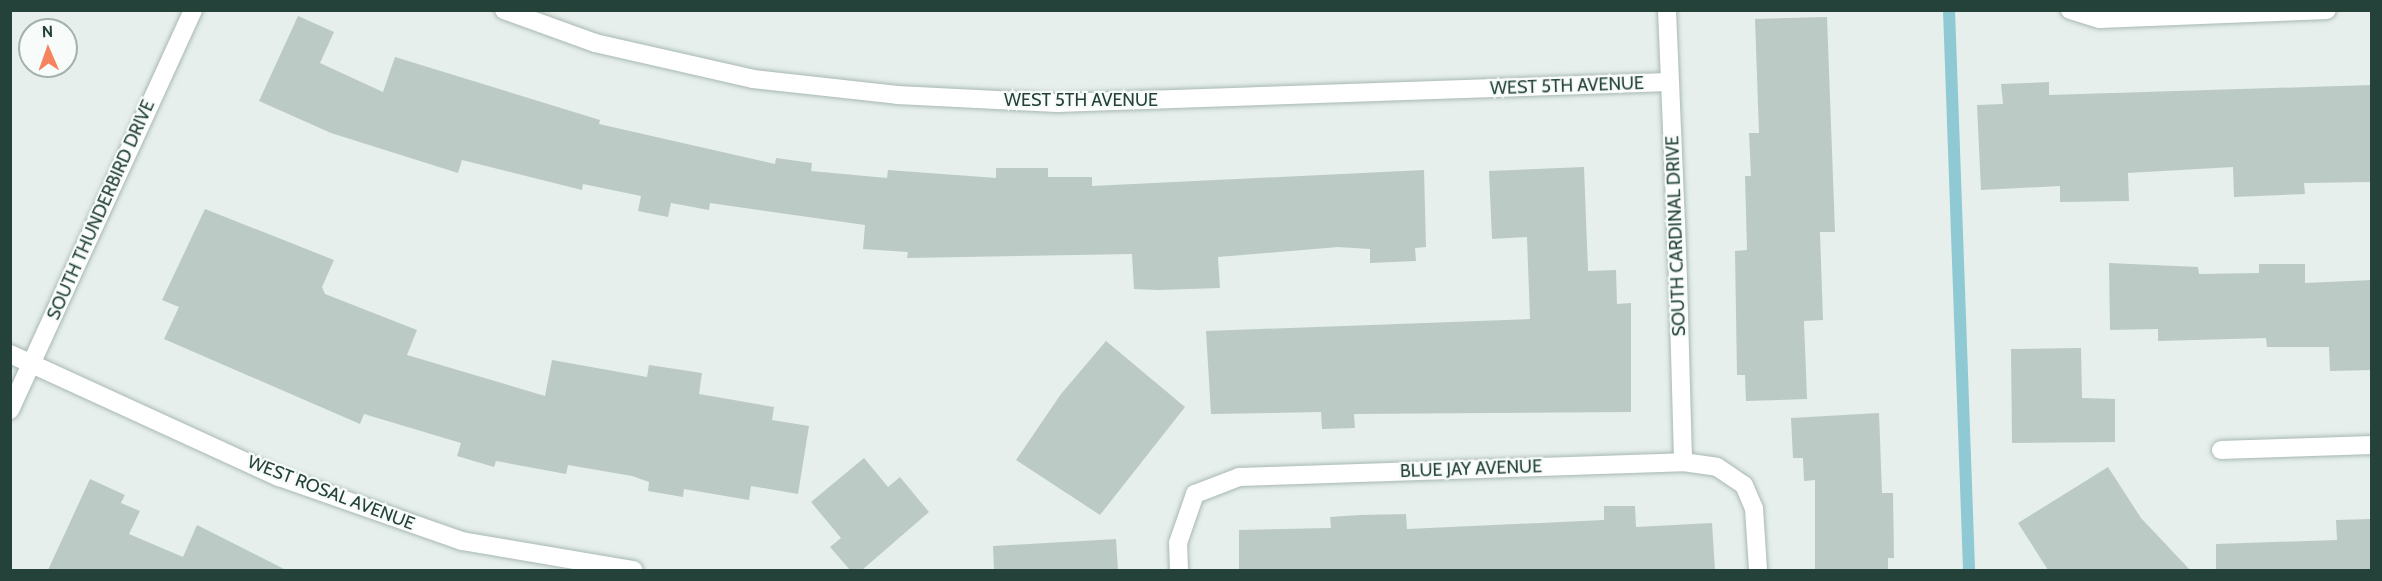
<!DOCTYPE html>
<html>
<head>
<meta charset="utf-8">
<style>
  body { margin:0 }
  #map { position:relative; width:2382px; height:581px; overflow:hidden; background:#e6efeb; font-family:Cabin,sans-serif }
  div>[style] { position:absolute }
  .stream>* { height:12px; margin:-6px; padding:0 6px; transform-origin:6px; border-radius:6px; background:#8ec9d4 }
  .building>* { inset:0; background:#bbcac4 }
  .roads { filter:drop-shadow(0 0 2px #a8b8b2) drop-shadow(0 0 2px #a8b8b2) }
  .lane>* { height:18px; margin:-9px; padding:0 9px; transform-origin:9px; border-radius:9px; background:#fff }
  .street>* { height:18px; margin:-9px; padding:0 9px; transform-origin:9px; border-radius:9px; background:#fff }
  span { translate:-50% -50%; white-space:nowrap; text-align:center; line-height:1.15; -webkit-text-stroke:4.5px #f7fbf9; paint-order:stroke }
  .street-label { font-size:18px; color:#24423a }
  .frame { position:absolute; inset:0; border:12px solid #24423a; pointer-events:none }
  .north { position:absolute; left:18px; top:18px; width:60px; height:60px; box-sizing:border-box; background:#f7fbf9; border:2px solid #a3b1ad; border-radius:50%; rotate:358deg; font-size:16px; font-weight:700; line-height:24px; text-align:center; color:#24423a }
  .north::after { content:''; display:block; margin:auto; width:21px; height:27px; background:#f4845f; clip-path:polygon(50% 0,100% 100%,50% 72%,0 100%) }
</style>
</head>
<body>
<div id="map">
  <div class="stream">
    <div style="left:1949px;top:10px;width:560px;rotate:87.95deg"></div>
  </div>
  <div class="building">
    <div style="clip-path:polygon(298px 16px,334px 32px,320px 63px,383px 92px,395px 57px,600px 120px,599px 124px,775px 164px,776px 158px,812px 163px,811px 171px,887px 178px,888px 170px,996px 178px,996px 168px,1048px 168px,1048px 177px,1092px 177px,1092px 186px,1424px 170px,1426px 247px,1415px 248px,1416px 261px,1370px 263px,1370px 249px,1338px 247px,1218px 257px,1220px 288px,1158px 290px,1134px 289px,1132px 254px,907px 258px,908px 252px,863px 249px,865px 225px,710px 203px,709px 210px,671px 203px,668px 217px,638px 211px,641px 196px,583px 184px,582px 190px,462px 160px,458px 173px,331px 133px,259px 101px)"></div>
    <div style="clip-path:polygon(1827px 17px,1835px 232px,1820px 232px,1823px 320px,1804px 321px,1807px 399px,1746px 401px,1745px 375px,1737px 375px,1735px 251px,1747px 250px,1745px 176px,1751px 176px,1749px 133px,1759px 133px,1755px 19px)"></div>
    <div style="clip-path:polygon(2049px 82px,2049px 95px,2372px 85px,2372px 182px,2304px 183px,2305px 194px,2234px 197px,2233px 167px,2128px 173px,2129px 201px,2060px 202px,2060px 186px,1981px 190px,1977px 105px,2003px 104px,2001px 84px)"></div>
    <div style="clip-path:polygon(1584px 167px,1588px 271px,1616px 270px,1617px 304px,1631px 303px,1631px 412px,1354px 414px,1355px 428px,1322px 429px,1321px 412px,1211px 414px,1206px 331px,1530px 319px,1527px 237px,1492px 239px,1489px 171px)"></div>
    <div style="clip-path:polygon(205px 209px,334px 260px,322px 287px,325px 294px,417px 330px,407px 355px,545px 396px,552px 360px,647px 377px,649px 365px,702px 373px,699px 394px,774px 407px,772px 420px,809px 426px,798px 494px,751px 486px,749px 500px,684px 489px,683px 497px,648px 491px,649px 482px,632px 476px,568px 465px,566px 474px,496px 461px,494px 467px,457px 456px,461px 443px,364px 414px,360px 424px,164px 339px,179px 307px,162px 300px)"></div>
    <div style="clip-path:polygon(2109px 263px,2198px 267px,2199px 274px,2259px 273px,2259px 264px,2305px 264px,2305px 283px,2372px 280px,2372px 370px,2330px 371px,2329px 347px,2267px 347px,2266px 338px,2158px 341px,2158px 329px,2110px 330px)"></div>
    <div style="clip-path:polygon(1106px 341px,1185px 407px,1100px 515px,1016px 460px,1061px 394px)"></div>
    <div style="clip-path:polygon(2081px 348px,2082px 398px,2115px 399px,2115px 442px,2012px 443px,2011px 349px)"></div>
    <div style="clip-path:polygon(1879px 413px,1882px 493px,1893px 493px,1894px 558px,1888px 558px,1888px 570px,1815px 570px,1815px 480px,1804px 481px,1803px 458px,1793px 458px,1791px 418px)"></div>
    <div style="clip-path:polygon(864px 458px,888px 487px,900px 477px,929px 512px,862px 570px,850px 570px,830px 547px,841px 538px,811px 502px)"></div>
    <div style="clip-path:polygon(2108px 467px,2141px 518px,2190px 570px,2048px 570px,2018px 523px)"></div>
    <div style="clip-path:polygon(90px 479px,125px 495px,121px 503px,140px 511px,129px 534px,183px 557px,197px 525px,286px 570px,48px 570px)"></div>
    <div style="clip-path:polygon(1604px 506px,1635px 506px,1636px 527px,1712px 523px,1715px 570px,1239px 570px,1239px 530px,1331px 528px,1330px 517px,1360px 515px,1406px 514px,1407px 529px,1604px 520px)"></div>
    <div style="clip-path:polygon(2372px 519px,2372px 570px,2216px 570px,2216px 544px,2337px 540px,2336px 520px)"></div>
    <div style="clip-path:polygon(1116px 539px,1118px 570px,994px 570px,993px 546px)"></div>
  </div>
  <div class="roads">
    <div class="lane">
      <div style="left:1676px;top:223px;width:57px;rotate:88deg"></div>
    </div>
    <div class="street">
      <div style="left:504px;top:10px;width:97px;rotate:19.9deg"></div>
      <div style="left:595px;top:43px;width:162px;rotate:12.8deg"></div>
      <div style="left:753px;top:79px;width:145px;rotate:6.3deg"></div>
      <div style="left:897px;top:95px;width:160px;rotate:2.9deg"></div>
      <div style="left:1057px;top:103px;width:612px;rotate:-1.97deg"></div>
      <div style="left:1667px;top:10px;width:213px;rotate:87.6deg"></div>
      <div style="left:2070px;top:10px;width:31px;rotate:17deg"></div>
      <div style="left:2100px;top:19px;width:227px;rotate:-2.3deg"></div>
      <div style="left:1678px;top:280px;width:182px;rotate:88.4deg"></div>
      <div style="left:10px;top:354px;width:296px;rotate:24.6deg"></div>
      <div style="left:279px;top:477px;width:194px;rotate:19.3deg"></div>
      <div style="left:462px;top:541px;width:174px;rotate:9.6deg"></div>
      <div style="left:10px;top:410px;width:440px;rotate:-65.4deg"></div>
      <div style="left:2221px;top:450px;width:151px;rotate:-1.9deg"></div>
      <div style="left:1179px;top:570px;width:27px;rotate:-92deg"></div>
      <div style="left:1178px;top:543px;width:52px;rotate:-70.9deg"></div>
      <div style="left:1195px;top:494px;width:47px;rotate:-21.1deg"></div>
      <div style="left:1239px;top:477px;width:444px;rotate:-1.9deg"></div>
      <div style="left:1683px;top:462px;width:34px;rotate:8deg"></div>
      <div style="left:1717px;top:467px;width:32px;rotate:34deg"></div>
      <div style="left:1744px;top:485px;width:25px;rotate:67deg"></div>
      <div style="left:1754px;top:508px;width:62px;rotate:86.3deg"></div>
    </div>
  </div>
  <div class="street-label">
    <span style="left:1567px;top:86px;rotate:-2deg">WEST 5TH AVENUE</span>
    <span style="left:1081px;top:100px">WEST 5TH AVENUE</span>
    <span style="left:101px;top:210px;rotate:-66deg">SOUTH THUNDERBIRD DRIVE</span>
    <span style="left:1676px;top:236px;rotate:-92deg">SOUTH CARDINAL DRIVE</span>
    <span style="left:1471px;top:469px;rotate:-2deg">BLUE JAY AVENUE</span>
    <span style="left:331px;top:493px;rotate:21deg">WEST ROSAL AVENUE</span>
  </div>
  <div class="frame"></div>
  <div class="north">N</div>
</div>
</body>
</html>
